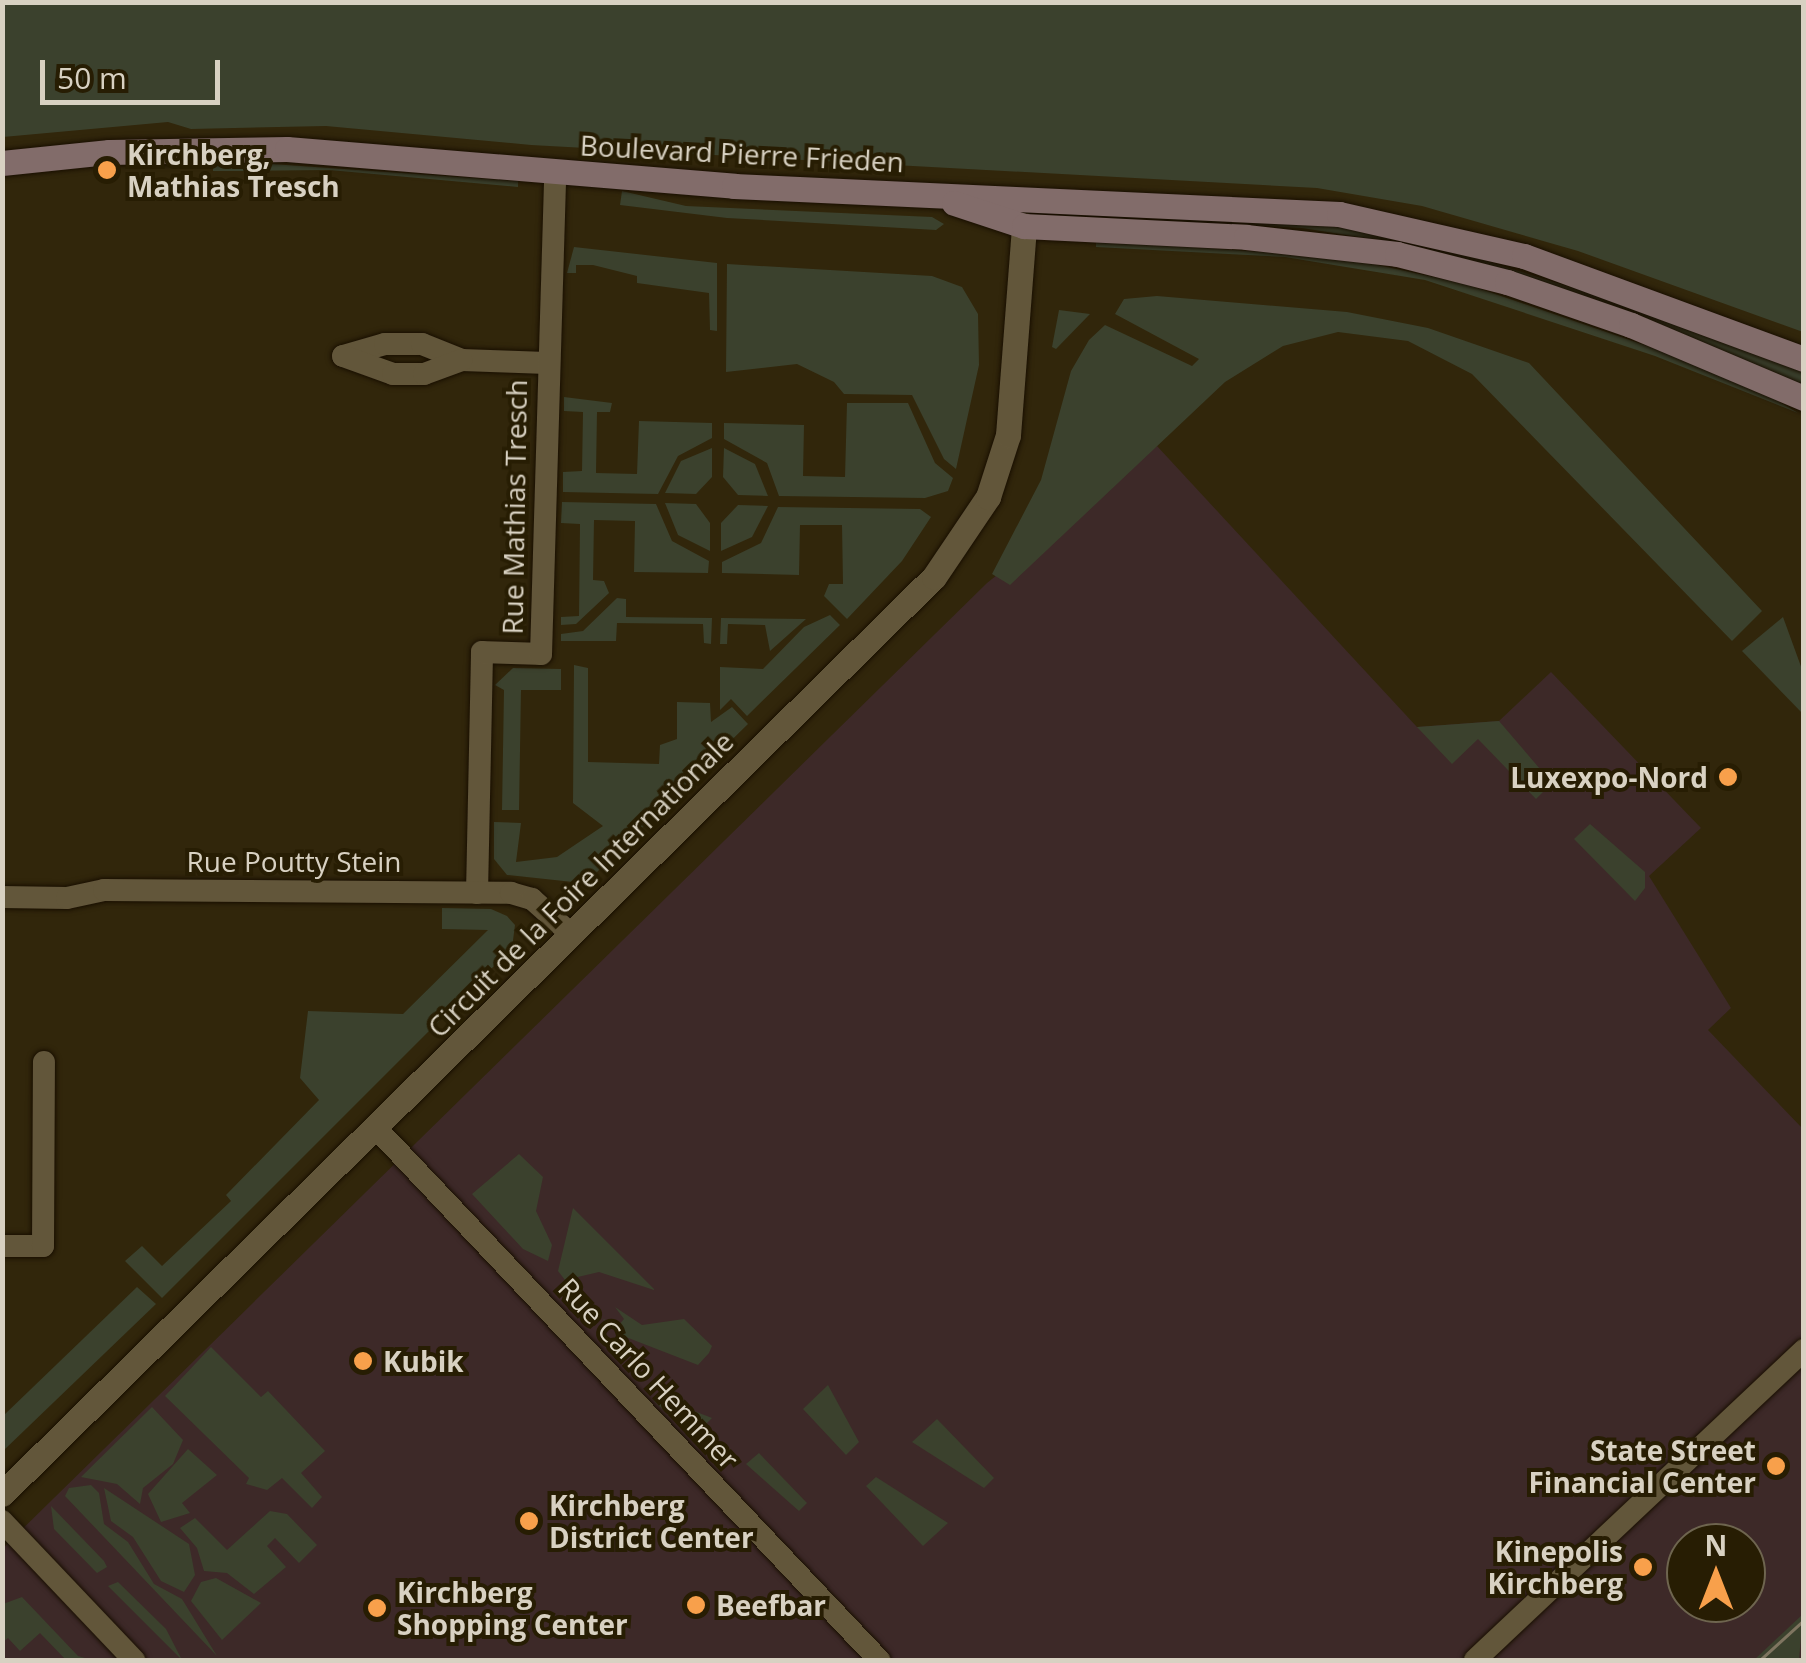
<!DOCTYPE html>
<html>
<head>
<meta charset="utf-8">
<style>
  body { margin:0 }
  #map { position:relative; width:1806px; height:1663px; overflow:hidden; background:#31260b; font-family:"Open Sans",sans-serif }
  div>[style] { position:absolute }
  .commercial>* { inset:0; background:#3d2928 }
  .green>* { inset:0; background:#3b412d }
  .roads { filter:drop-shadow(0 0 2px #190f00) drop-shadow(0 0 2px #190f00) }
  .minor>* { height:22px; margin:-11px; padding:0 11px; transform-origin:11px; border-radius:11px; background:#62563a }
  .tertiary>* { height:25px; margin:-12.5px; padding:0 12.5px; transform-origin:12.5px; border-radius:12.5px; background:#62563a }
  .secondary>* { height:25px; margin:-12.5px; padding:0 12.5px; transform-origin:12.5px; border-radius:12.5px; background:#826c6a }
  .tram>* { height:2.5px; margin:-1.25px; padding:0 1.25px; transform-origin:1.25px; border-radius:1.25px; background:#7f7560 }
  .dots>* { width:28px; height:28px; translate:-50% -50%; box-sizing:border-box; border:5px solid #271d03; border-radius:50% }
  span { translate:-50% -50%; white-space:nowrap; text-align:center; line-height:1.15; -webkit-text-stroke:8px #271d03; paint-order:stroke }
  .street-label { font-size:28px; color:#d8d1c2 }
  .poi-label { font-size:28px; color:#d8d1c2; font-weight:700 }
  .left { translate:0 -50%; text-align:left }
  .right { translate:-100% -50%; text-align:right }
  .frame { position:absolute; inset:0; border:5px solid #d8d1c2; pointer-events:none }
  .north { position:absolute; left:1666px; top:1523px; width:100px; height:100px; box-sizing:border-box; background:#271d03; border:2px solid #6e654f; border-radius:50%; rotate:0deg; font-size:28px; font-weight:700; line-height:40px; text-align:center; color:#d8d1c2 }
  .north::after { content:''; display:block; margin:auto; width:35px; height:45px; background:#f8a04b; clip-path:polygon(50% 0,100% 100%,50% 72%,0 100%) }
  .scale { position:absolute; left:40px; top:60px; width:180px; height:45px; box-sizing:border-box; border:5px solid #d8d1c2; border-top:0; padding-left:12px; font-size:30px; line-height:35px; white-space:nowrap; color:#d8d1c2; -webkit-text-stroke:8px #271d03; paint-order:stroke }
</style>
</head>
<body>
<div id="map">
  <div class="commercial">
    <div style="clip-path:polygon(evenodd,1157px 446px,1417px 727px,1499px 721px,1551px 672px,1701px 828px,1649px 876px,1731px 1008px,1708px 1030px,1803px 1129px,1803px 1660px,3px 1660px,3px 1548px,987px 583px,1157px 446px,1686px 1543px,1746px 1543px,1746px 1603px,1686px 1603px,1686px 1543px)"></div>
  </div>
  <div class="green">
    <div style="clip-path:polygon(3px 2px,1803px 3px,1803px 332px,1578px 251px,1422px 206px,1317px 188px,531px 145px,326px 126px,191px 129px,168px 122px,3px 137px)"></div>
    <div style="clip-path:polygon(213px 160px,518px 181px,518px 187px,329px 170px,213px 171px)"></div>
    <div style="clip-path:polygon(622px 191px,686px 206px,932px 217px,944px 224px,936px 230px,727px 218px,620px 205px)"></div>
    <div style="clip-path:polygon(1092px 210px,1303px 221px,1422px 241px,1631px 306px,1803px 372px,1803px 386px,1630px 313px,1415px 246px,1302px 228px,1091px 216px)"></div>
    <div style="clip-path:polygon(1096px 240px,1345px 258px,1466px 284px,1662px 351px,1756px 388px,1798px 413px,1655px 356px,1425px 280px,1285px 257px,1096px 247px)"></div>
    <div style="clip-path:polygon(574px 247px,717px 263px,717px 331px,710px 330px,709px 293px,637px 283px,637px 276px,593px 265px,576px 265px,576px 273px,567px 273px)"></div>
    <div style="clip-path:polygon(727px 264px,932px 276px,962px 287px,978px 314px,979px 365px,956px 469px,944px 459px,912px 395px,844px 394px,834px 382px,797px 364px,726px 372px)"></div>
    <div style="clip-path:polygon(1157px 296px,1347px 312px,1428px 328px,1529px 363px,1762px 611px,1732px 641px,1472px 374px,1408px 341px,1338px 332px,1283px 346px,1225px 382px,1010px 585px,992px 574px,1041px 480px,1071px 371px,1089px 340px,1105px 325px,1192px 366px,1199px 359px,1115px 314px,1124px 299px)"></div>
    <div style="clip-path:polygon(1059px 310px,1090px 314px,1056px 349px,1052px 347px)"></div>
    <div style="clip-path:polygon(564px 397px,612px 403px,610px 412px,597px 412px,596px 473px,637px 474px,639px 421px,712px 423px,712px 438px,678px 456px,658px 494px,563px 492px,563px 472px,582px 471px,583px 412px,564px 411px)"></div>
    <div style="clip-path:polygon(847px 403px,908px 403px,935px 463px,953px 478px,948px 491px,925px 498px,779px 496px,767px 463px,724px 439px,724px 423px,804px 425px,803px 476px,845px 477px)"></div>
    <div style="clip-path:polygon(712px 448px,712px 477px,696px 494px,665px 493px,681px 461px)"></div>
    <div style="clip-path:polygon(724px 448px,755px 464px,768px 496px,738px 495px,723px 477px)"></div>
    <div style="clip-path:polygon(562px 502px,656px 504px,672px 541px,709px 561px,708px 573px,634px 572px,635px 521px,594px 520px,593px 580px,604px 581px,609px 593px,576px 624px,561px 625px,561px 617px,579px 616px,580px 524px,561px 523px)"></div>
    <div style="clip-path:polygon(665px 503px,696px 504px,710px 523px,710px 551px,678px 535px)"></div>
    <div style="clip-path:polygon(738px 505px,768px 506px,752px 537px,721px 551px,721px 523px)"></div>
    <div style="clip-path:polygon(778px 507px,920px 509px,931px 517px,902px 561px,847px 619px,824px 596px,829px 584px,843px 584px,842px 525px,800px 525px,799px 575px,722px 573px,722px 562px,761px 543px)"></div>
    <div style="clip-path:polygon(617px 598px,626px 599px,626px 617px,712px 618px,711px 644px,704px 643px,703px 624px,617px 623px,616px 641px,561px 641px,561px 634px,583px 631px)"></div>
    <div style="clip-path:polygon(830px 615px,840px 625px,747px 716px,731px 699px,720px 710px,720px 667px,763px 669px,804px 627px)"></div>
    <div style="clip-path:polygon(1783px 617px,1803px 672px,1803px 714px,1742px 651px)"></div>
    <div style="clip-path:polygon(721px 618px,806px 619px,770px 651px,765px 625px,728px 624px,727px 644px,720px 644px)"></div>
    <div style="clip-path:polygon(574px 665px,588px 668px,588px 762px,659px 764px,660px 745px,677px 739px,677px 702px,710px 703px,711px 722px,732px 707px,748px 724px,595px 874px,573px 882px,507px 875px,494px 859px,494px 822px,521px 823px,516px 862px,557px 857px,603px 826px,573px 803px)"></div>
    <div style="clip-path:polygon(513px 668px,561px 669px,561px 690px,521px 690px,519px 810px,502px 810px,504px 690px,495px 685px)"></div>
    <div style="clip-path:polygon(1499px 721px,1552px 783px,1536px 799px,1478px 739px,1452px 764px,1417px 727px)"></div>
    <div style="clip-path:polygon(1590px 824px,1645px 872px,1645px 888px,1635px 901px,1574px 839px)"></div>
    <div style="clip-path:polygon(442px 908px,491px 909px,507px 916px,515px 925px,512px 948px,162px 1298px,125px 1261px,142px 1246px,162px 1266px,231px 1201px,226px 1195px,319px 1100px,300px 1078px,308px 1011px,403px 1014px,488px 930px,442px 929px)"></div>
    <div style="clip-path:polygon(519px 1154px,543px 1177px,536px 1211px,552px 1245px,548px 1261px,523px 1249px,472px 1194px)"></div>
    <div style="clip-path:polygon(573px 1208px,654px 1289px,654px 1290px,599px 1272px,565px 1280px,558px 1271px)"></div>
    <div style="clip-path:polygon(137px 1287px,156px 1304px,3px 1451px,3px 1416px)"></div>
    <div style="clip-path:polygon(615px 1307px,642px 1325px,684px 1319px,712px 1346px,709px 1353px,698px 1365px,618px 1334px,602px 1318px,617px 1327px,624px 1319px)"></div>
    <div style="clip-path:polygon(211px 1347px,261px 1397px,268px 1391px,325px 1451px,301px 1473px,322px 1497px,312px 1508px,282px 1478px,267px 1490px,246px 1484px,249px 1478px,165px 1396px)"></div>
    <div style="clip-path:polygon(828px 1385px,859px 1442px,846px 1455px,803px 1409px)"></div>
    <div style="clip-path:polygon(658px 1397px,712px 1418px,692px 1438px,654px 1401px)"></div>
    <div style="clip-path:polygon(152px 1407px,183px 1440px,173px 1464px,143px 1488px,140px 1504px,117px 1484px,81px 1477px)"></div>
    <div style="clip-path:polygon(937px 1419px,994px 1478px,984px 1488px,912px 1442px)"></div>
    <div style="clip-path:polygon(188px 1449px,217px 1475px,182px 1503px,190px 1513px,161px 1522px,148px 1494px)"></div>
    <div style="clip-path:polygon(759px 1453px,807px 1503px,799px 1511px,746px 1464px)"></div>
    <div style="clip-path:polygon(876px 1477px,948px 1523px,923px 1546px,866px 1486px)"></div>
    <div style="clip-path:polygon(91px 1485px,99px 1493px,104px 1524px,128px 1542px,154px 1584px,182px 1599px,217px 1656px,65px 1496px,69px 1488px)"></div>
    <div style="clip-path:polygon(104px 1488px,189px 1544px,195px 1575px,184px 1592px,161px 1581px,133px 1537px,111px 1521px)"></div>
    <div style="clip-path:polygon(51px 1506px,104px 1561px,107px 1567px,97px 1573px,54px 1529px)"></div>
    <div style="clip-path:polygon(270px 1511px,287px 1514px,317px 1545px,299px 1563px,275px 1538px,267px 1546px,286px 1567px,254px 1594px,227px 1573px,204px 1571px,197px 1548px,180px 1528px,195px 1518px,227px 1550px)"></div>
    <div style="clip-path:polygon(216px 1578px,261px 1603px,222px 1640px,191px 1601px,201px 1582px)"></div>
    <div style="clip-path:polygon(118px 1582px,166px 1629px,182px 1660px,108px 1586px)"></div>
    <div style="clip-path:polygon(22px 1597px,78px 1656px,85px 1658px,66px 1660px,40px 1633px,20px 1651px,8px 1638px,3px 1642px,3px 1604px)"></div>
    <div style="clip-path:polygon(1803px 1614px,1799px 1660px,1754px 1660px)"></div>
  </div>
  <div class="roads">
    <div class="minor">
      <div style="left:343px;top:356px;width:44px;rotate:-15.9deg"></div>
      <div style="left:385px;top:344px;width:37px"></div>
      <div style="left:422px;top:344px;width:43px;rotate:21.8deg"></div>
      <div style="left:462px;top:360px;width:85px;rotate:2deg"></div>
      <div style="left:343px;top:356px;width:53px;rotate:19.8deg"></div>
      <div style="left:393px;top:374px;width:31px"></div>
      <div style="left:424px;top:374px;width:40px;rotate:-20.2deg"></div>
      <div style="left:477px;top:893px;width:241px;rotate:-88.8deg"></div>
      <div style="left:482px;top:652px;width:59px;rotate:1.9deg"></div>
      <div style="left:541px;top:654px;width:482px;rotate:-88.3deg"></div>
      <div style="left:2px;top:897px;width:65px;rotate:0.9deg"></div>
      <div style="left:67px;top:898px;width:38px;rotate:-12deg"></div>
      <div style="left:104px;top:890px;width:407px;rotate:0.4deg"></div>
      <div style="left:511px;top:893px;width:22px;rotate:16deg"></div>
      <div style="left:532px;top:899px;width:52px;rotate:41.9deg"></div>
      <div style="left:375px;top:1127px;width:734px;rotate:46.6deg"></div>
      <div style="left:2px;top:1246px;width:41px"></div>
      <div style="left:43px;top:1246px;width:184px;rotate:-89.7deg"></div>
      <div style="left:2px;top:1521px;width:192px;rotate:46.5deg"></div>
      <div style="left:1475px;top:1660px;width:452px;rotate:-43.3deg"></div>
    </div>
    <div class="tertiary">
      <div style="left:2px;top:1494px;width:1307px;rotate:-44.54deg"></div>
      <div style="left:934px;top:577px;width:97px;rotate:-56deg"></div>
      <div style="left:988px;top:497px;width:65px;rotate:-72.1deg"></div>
      <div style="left:1008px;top:435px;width:210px;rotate:-85.6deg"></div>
    </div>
    <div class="secondary">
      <div style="left:2px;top:163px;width:108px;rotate:-5.9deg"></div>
      <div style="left:109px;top:152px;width:178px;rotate:-1deg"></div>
      <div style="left:287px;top:149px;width:449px;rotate:4.7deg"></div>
      <div style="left:734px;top:186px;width:606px;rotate:2.65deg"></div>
      <div style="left:1339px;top:214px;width:190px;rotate:12.8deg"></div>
      <div style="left:1524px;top:256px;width:298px;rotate:20.2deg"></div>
      <div style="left:954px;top:203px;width:74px;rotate:18.2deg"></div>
      <div style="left:1024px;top:226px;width:222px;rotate:2.8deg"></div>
      <div style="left:1246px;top:237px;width:152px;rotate:6.4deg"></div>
      <div style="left:1397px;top:254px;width:114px;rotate:14.3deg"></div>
      <div style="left:1507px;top:282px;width:131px;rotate:19.1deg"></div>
      <div style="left:1631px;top:325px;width:188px;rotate:22.9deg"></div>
    </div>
  </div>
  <div class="tram">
    <div style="left:1760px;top:1660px;width:59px;rotate:-42.3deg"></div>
  </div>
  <div class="dots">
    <div style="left:107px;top:170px;background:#f8a04b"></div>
    <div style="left:1728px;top:777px;background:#f8a04b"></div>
    <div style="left:363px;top:1361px;background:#f8a04b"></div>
    <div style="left:1776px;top:1466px;background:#f8a04b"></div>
    <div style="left:529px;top:1521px;background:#f8a04b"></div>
    <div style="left:1643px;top:1567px;background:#f8a04b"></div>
    <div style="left:696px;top:1605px;background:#f8a04b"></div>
    <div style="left:377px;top:1608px;background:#f8a04b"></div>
  </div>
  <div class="street-label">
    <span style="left:742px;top:153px;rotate:3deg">Boulevard Pierre Frieden</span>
    <span style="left:514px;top:507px;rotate:-89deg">Rue Mathias Tresch</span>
    <span style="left:294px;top:861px">Rue Poutty Stein</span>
    <span style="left:580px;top:884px;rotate:-45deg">Circuit de la Foire Internationale</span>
    <span style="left:649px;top:1373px;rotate:47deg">Rue Carlo Hemmer</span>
  </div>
  <div class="poi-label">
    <span class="left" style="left:127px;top:170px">Kirchberg,<br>Mathias Tresch</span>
    <span class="right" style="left:1708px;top:777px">Luxexpo-Nord</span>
    <span class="left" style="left:383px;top:1361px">Kubik</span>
    <span class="right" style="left:1756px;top:1466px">State Street<br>Financial Center</span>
    <span class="left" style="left:549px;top:1521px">Kirchberg<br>District Center</span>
    <span class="right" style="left:1623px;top:1567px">Kinepolis<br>Kirchberg</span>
    <span class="left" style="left:397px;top:1608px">Kirchberg<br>Shopping Center</span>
    <span class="left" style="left:716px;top:1605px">Beefbar</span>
  </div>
  <div class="frame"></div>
  <div class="north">N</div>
  <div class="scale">50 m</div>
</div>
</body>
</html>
